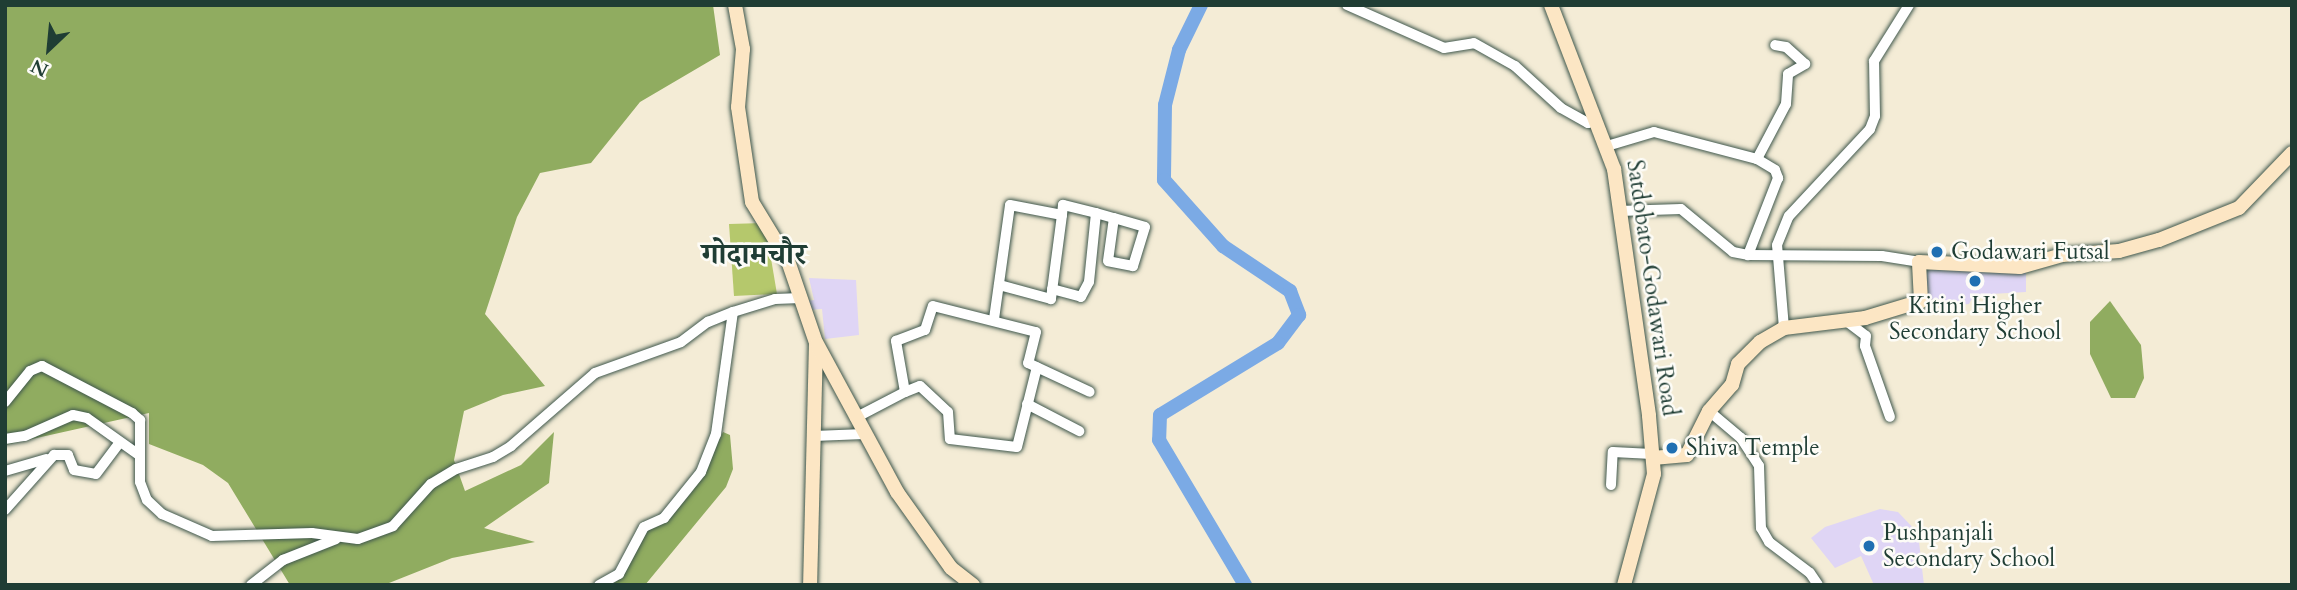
<!DOCTYPE html>
<html>
<head>
<meta charset="utf-8">
<style>
  body { margin:0 }
  #map { position:relative; width:2297px; height:590px; overflow:hidden; background:#f4ecd6; font-family:Cardo,"Noto Serif Devanagari",serif }
  div>[style] { position:absolute }
  .built>* { inset:0; background:#dfd5f5 }
  .green>* { inset:0; background:#b5c86c }
  .forest>* { inset:0; background:#90ac60 }
  .river>* { height:14px; margin:-7px; padding:0 7px; transform-origin:7px; border-radius:7px; background:#7baae5 }
  .roads { filter:drop-shadow(0 0 2px #3f574c) drop-shadow(0 0 2px #3f574c) }
  .street>* { height:10px; margin:-5px; padding:0 5px; transform-origin:5px; border-radius:5px; background:#fff }
  .secondary>* { height:14px; margin:-7px; padding:0 7px; transform-origin:7px; border-radius:7px; background:#fce6c4 }
  .dots>* { width:19px; height:19px; translate:-50% -50%; box-sizing:border-box; border:4px solid #fdfcf7; border-radius:50% }
  span { translate:-50% -50%; white-space:nowrap; text-align:center; line-height:1.15; -webkit-text-stroke:5px #fdfcf7; paint-order:stroke }
  .poi-label { font-size:23px; color:#1f3d34 }
  .left { translate:0 -50%; text-align:left }
  .street-label { font-size:23px; color:#1f3d34 }
  .district-label { font-size:30px; color:#1f3d34; font-weight:700 }
  .frame { position:absolute; inset:0; border:7px solid #1f3d34; pointer-events:none }
  .north { position:absolute; left:14px; top:14px; width:70px; height:70px; -webkit-text-stroke:5px #fdfcf7; paint-order:stroke; rotate:206deg; font-size:19px; font-weight:700; line-height:28px; text-align:center; color:#1f3d34 }
  .north::after { content:''; display:block; margin:auto; width:24px; height:32px; background:#1f3d34; clip-path:polygon(50% 0,100% 100%,50% 72%,0 100%) }
</style>
</head>
<body>
<div id="map">
  <div class="built">
    <div style="clip-path:polygon(1922px 263px,2026px 270px,2026px 292px,1974px 295px,1969px 304px,1951px 306px,1939px 299px,1924px 300px)"></div>
    <div style="clip-path:polygon(809px 278px,856px 280px,859px 335px,825px 339px,822px 309px,808px 310px,807px 301px,814px 300px)"></div>
    <div style="clip-path:polygon(1880px 509px,1898px 512px,1918px 533px,1924px 585px,1874px 585px,1861px 556px,1835px 568px,1811px 538px,1825px 527px)"></div>
  </div>
  <div class="green">
    <div style="clip-path:polygon(765px 223px,777px 294px,734px 296px,729px 224px)"></div>
  </div>
  <div class="forest">
    <div style="clip-path:polygon(5px 5px,713px 5px,720px 55px,640px 102px,591px 163px,540px 173px,517px 217px,485px 314px,545px 386px,503px 395px,464px 411px,454px 460px,465px 491px,521px 465px,554px 432px,549px 483px,484px 528px,535px 542px,452px 558px,384px 585px,290px 585px,228px 483px,203px 465px,149px 444px,149px 413px,5px 445px)"></div>
    <div style="clip-path:polygon(2110px 301px,2141px 345px,2144px 378px,2135px 398px,2111px 398px,2090px 354px,2090px 322px)"></div>
    <div style="clip-path:polygon(723px 432px,730px 435px,733px 469px,726px 487px,645px 585px,611px 585px,623px 576px,647px 530px,667px 521px,691px 493px)"></div>
  </div>
  <div class="river">
    <div style="left:1201px;top:5px;width:50px;rotate:116.1deg"></div>
    <div style="left:1179px;top:50px;width:57px;rotate:104.3deg"></div>
    <div style="left:1165px;top:105px;width:75px;rotate:90.8deg"></div>
    <div style="left:1164px;top:180px;width:89px;rotate:48.2deg"></div>
    <div style="left:1223px;top:246px;width:81px;rotate:33.9deg"></div>
    <div style="left:1290px;top:291px;width:26px;rotate:69deg"></div>
    <div style="left:1299px;top:315px;width:35px;rotate:127deg"></div>
    <div style="left:1278px;top:343px;width:138px;rotate:148.6deg"></div>
    <div style="left:1160px;top:415px;width:25px;rotate:92deg"></div>
    <div style="left:1159px;top:440px;width:169px;rotate:59.3deg"></div>
  </div>
  <div class="roads">
    <div class="street">
      <div style="left:1347px;top:5px;width:106px;rotate:23.9deg"></div>
      <div style="left:1444px;top:48px;width:30px;rotate:-9deg"></div>
      <div style="left:1474px;top:43px;width:47px;rotate:29.3deg"></div>
      <div style="left:1515px;top:66px;width:62px;rotate:42.4deg"></div>
      <div style="left:1561px;top:108px;width:31px;rotate:29deg"></div>
      <div style="left:1588px;top:123px;width:9px;rotate:-27deg"></div>
      <div style="left:1607px;top:146px;width:49px;rotate:-16.6deg"></div>
      <div style="left:1654px;top:132px;width:106px;rotate:14.7deg"></div>
      <div style="left:1757px;top:159px;width:21px;rotate:31deg"></div>
      <div style="left:1775px;top:170px;width:9px;rotate:69deg"></div>
      <div style="left:1778px;top:178px;width:83px;rotate:111.3deg"></div>
      <div style="left:1757px;top:159px;width:62px;rotate:-62.2deg"></div>
      <div style="left:1786px;top:104px;width:30px;rotate:-86deg"></div>
      <div style="left:1788px;top:74px;width:20px;rotate:-30deg"></div>
      <div style="left:1805px;top:64px;width:25px;rotate:-138deg"></div>
      <div style="left:1786px;top:47px;width:11px;rotate:-170deg"></div>
      <div style="left:1619px;top:211px;width:62px;rotate:-1.8deg"></div>
      <div style="left:1681px;top:209px;width:67px;rotate:39.6deg"></div>
      <div style="left:1733px;top:252px;width:15px;rotate:11deg"></div>
      <div style="left:1748px;top:255px;width:134px;rotate:0.4deg"></div>
      <div style="left:1882px;top:256px;width:37px;rotate:9deg"></div>
      <div style="left:1096px;top:213px;width:19px;rotate:16deg"></div>
      <div style="left:1114px;top:218px;width:32px;rotate:16deg"></div>
      <div style="left:1145px;top:227px;width:41px;rotate:107.1deg"></div>
      <div style="left:1133px;top:266px;width:25px;rotate:-169deg"></div>
      <div style="left:1108px;top:261px;width:43px;rotate:-82.1deg"></div>
      <div style="left:1052px;top:289px;width:30px;rotate:15deg"></div>
      <div style="left:1081px;top:297px;width:17px;rotate:-62deg"></div>
      <div style="left:1089px;top:282px;width:69px;rotate:-84.2deg"></div>
      <div style="left:1096px;top:213px;width:34px;rotate:-166deg"></div>
      <div style="left:1063px;top:205px;width:10px;rotate:96deg"></div>
      <div style="left:994px;top:319px;width:115px;rotate:-82deg"></div>
      <div style="left:1010px;top:205px;width:53px;rotate:10.9deg"></div>
      <div style="left:1062px;top:215px;width:85px;rotate:97.5deg"></div>
      <div style="left:1051px;top:299px;width:54px;rotate:-164.9deg"></div>
      <div style="left:1845px;top:320px;width:26px;rotate:37deg"></div>
      <div style="left:1866px;top:336px;width:10px;rotate:96deg"></div>
      <div style="left:1865px;top:346px;width:75px;rotate:70.6deg"></div>
      <div style="left:1784px;top:328px;width:83px;rotate:-94.8deg"></div>
      <div style="left:1777px;top:245px;width:31px;rotate:-68deg"></div>
      <div style="left:1789px;top:216px;width:119px;rotate:-47deg"></div>
      <div style="left:1870px;top:129px;width:14px;rotate:-69deg"></div>
      <div style="left:1875px;top:116px;width:55px;rotate:-91deg"></div>
      <div style="left:1874px;top:61px;width:66px;rotate:-58deg"></div>
      <div style="left:905px;top:392px;width:16px;rotate:-22deg"></div>
      <div style="left:920px;top:386px;width:38px;rotate:43deg"></div>
      <div style="left:948px;top:412px;width:27px;rotate:86deg"></div>
      <div style="left:950px;top:439px;width:67px;rotate:6.8deg"></div>
      <div style="left:1017px;top:447px;width:82px;rotate:-76deg"></div>
      <div style="left:5px;top:402px;width:40px;rotate:-51deg"></div>
      <div style="left:30px;top:371px;width:13px;rotate:-23deg"></div>
      <div style="left:42px;top:366px;width:102px;rotate:27.6deg"></div>
      <div style="left:132px;top:413px;width:11px;rotate:41deg"></div>
      <div style="left:140px;top:420px;width:62px;rotate:90deg"></div>
      <div style="left:140px;top:482px;width:19px;rotate:69deg"></div>
      <div style="left:147px;top:500px;width:21px;rotate:43deg"></div>
      <div style="left:162px;top:514px;width:55px;rotate:23.7deg"></div>
      <div style="left:212px;top:536px;width:100px;rotate:-1.7deg"></div>
      <div style="left:312px;top:533px;width:46px;rotate:7.4deg"></div>
      <div style="left:358px;top:539px;width:37px;rotate:-20deg"></div>
      <div style="left:393px;top:526px;width:57px;rotate:-47.9deg"></div>
      <div style="left:431px;top:484px;width:29px;rotate:-31deg"></div>
      <div style="left:456px;top:469px;width:39px;rotate:-18deg"></div>
      <div style="left:493px;top:457px;width:21px;rotate:-31deg"></div>
      <div style="left:511px;top:446px;width:111px;rotate:-41deg"></div>
      <div style="left:595px;top:373px;width:91px;rotate:-19.8deg"></div>
      <div style="left:681px;top:342px;width:34px;rotate:-37deg"></div>
      <div style="left:708px;top:322px;width:27px;rotate:-22deg"></div>
      <div style="left:733px;top:312px;width:44px;rotate:-17.2deg"></div>
      <div style="left:775px;top:299px;width:26px;rotate:-2deg"></div>
      <div style="left:1027px;top:404px;width:59px;rotate:27.4deg"></div>
      <div style="left:1709px;top:411px;width:42px;rotate:40.2deg"></div>
      <div style="left:1741px;top:438px;width:33px;rotate:57deg"></div>
      <div style="left:1759px;top:466px;width:62px;rotate:88.2deg"></div>
      <div style="left:1761px;top:528px;width:16px;rotate:60deg"></div>
      <div style="left:1769px;top:542px;width:51px;rotate:37.1deg"></div>
      <div style="left:1810px;top:573px;width:14px;rotate:56deg"></div>
      <div style="left:855px;top:418px;width:56px;rotate:-27.5deg"></div>
      <div style="left:905px;top:392px;width:52px;rotate:-100deg"></div>
      <div style="left:896px;top:341px;width:31px;rotate:-21deg"></div>
      <div style="left:925px;top:330px;width:25px;rotate:-72deg"></div>
      <div style="left:933px;top:306px;width:106px;rotate:14.2deg"></div>
      <div style="left:1036px;top:332px;width:32px;rotate:104deg"></div>
      <div style="left:1028px;top:363px;width:68px;rotate:25.1deg"></div>
      <div style="left:814px;top:436px;width:50px;rotate:-2.3deg"></div>
      <div style="left:5px;top:439px;width:20px;rotate:-9deg"></div>
      <div style="left:25px;top:436px;width:52px;rotate:-23.6deg"></div>
      <div style="left:73px;top:415px;width:14px;rotate:12deg"></div>
      <div style="left:87px;top:418px;width:64px;rotate:35.4deg"></div>
      <div style="left:5px;top:471px;width:43px;rotate:-16.3deg"></div>
      <div style="left:1611px;top:485px;width:33px;rotate:-87deg"></div>
      <div style="left:1613px;top:452px;width:39px;rotate:3deg"></div>
      <div style="left:5px;top:510px;width:74px;rotate:-48.3deg"></div>
      <div style="left:54px;top:455px;width:14px"></div>
      <div style="left:68px;top:455px;width:16px;rotate:68deg"></div>
      <div style="left:74px;top:470px;width:22px;rotate:10deg"></div>
      <div style="left:96px;top:474px;width:39px;rotate:-53deg"></div>
      <div style="left:251px;top:585px;width:41px;rotate:-38deg"></div>
      <div style="left:283px;top:560px;width:57px;rotate:-21.6deg"></div>
      <div style="left:599px;top:585px;width:23px;rotate:-29deg"></div>
      <div style="left:619px;top:574px;width:53px;rotate:-62deg"></div>
      <div style="left:644px;top:527px;width:22px;rotate:-24deg"></div>
      <div style="left:664px;top:518px;width:59px;rotate:-51.2deg"></div>
      <div style="left:701px;top:472px;width:41px;rotate:-68.5deg"></div>
      <div style="left:716px;top:434px;width:123px;rotate:-82.1deg"></div>
    </div>
    <div class="secondary">
      <div style="left:735px;top:5px;width:45px;rotate:79.7deg"></div>
      <div style="left:743px;top:49px;width:58px;rotate:94.9deg"></div>
      <div style="left:738px;top:107px;width:96px;rotate:81.6deg"></div>
      <div style="left:752px;top:202px;width:69px;rotate:58.6deg"></div>
      <div style="left:788px;top:261px;width:87px;rotate:71.1deg"></div>
      <div style="left:816px;top:343px;width:242px;rotate:91.4deg"></div>
      <div style="left:1551px;top:5px;width:176px;rotate:69deg"></div>
      <div style="left:1614px;top:169px;width:249px;rotate:81.9deg"></div>
      <div style="left:1649px;top:416px;width:58px;rotate:85.1deg"></div>
      <div style="left:1654px;top:474px;width:115px;rotate:105.1deg"></div>
      <div style="left:817px;top:344px;width:168px;rotate:61.6deg"></div>
      <div style="left:897px;top:492px;width:93px;rotate:54.6deg"></div>
      <div style="left:951px;top:568px;width:28px;rotate:38deg"></div>
      <div style="left:1653px;top:458px;width:34px;rotate:-5deg"></div>
      <div style="left:1687px;top:455px;width:49px;rotate:-63.4deg"></div>
      <div style="left:1709px;top:411px;width:35px;rotate:-49deg"></div>
      <div style="left:1732px;top:385px;width:22px;rotate:-74deg"></div>
      <div style="left:1738px;top:364px;width:31px;rotate:-45deg"></div>
      <div style="left:1760px;top:342px;width:28px;rotate:-30deg"></div>
      <div style="left:1784px;top:328px;width:82px;rotate:-7deg"></div>
      <div style="left:1865px;top:318px;width:59px;rotate:-16.9deg"></div>
      <div style="left:1921px;top:301px;width:39px;rotate:-93deg"></div>
      <div style="left:1919px;top:262px;width:101px;rotate:2.8deg"></div>
      <div style="left:2020px;top:267px;width:44px;rotate:-15.9deg"></div>
      <div style="left:2062px;top:255px;width:57px;rotate:-4deg"></div>
      <div style="left:2119px;top:251px;width:41px;rotate:-15.4deg"></div>
      <div style="left:2159px;top:240px;width:86px;rotate:-21.8deg"></div>
      <div style="left:2239px;top:208px;width:76px;rotate:-46.1deg"></div>
    </div>
  </div>
  <div class="dots">
    <div style="left:1937px;top:252px;background:#1f6fb2"></div>
    <div style="left:1975px;top:281px;background:#1f6fb2"></div>
    <div style="left:1672px;top:448px;background:#1f6fb2"></div>
    <div style="left:1869px;top:546px;background:#1f6fb2"></div>
  </div>
  <div class="poi-label">
    <span class="left" style="left:1951px;top:252px">Godawari Futsal</span>
    <span style="left:1975px;top:319px">Kitini Higher<br>Secondary School</span>
    <span class="left" style="left:1686px;top:448px">Shiva Temple</span>
    <span class="left" style="left:1883px;top:546px">Pushpanjali<br>Secondary School</span>
  </div>
  <div class="street-label">
    <span style="left:1652px;top:288px;rotate:82deg">Satdobato-Godawari Road</span>
  </div>
  <div class="district-label">
    <span style="left:754px;top:255px">गोदामचौर</span>
  </div>
  <div class="frame"></div>
  <div class="north">N</div>
</div>
</body>
</html>
